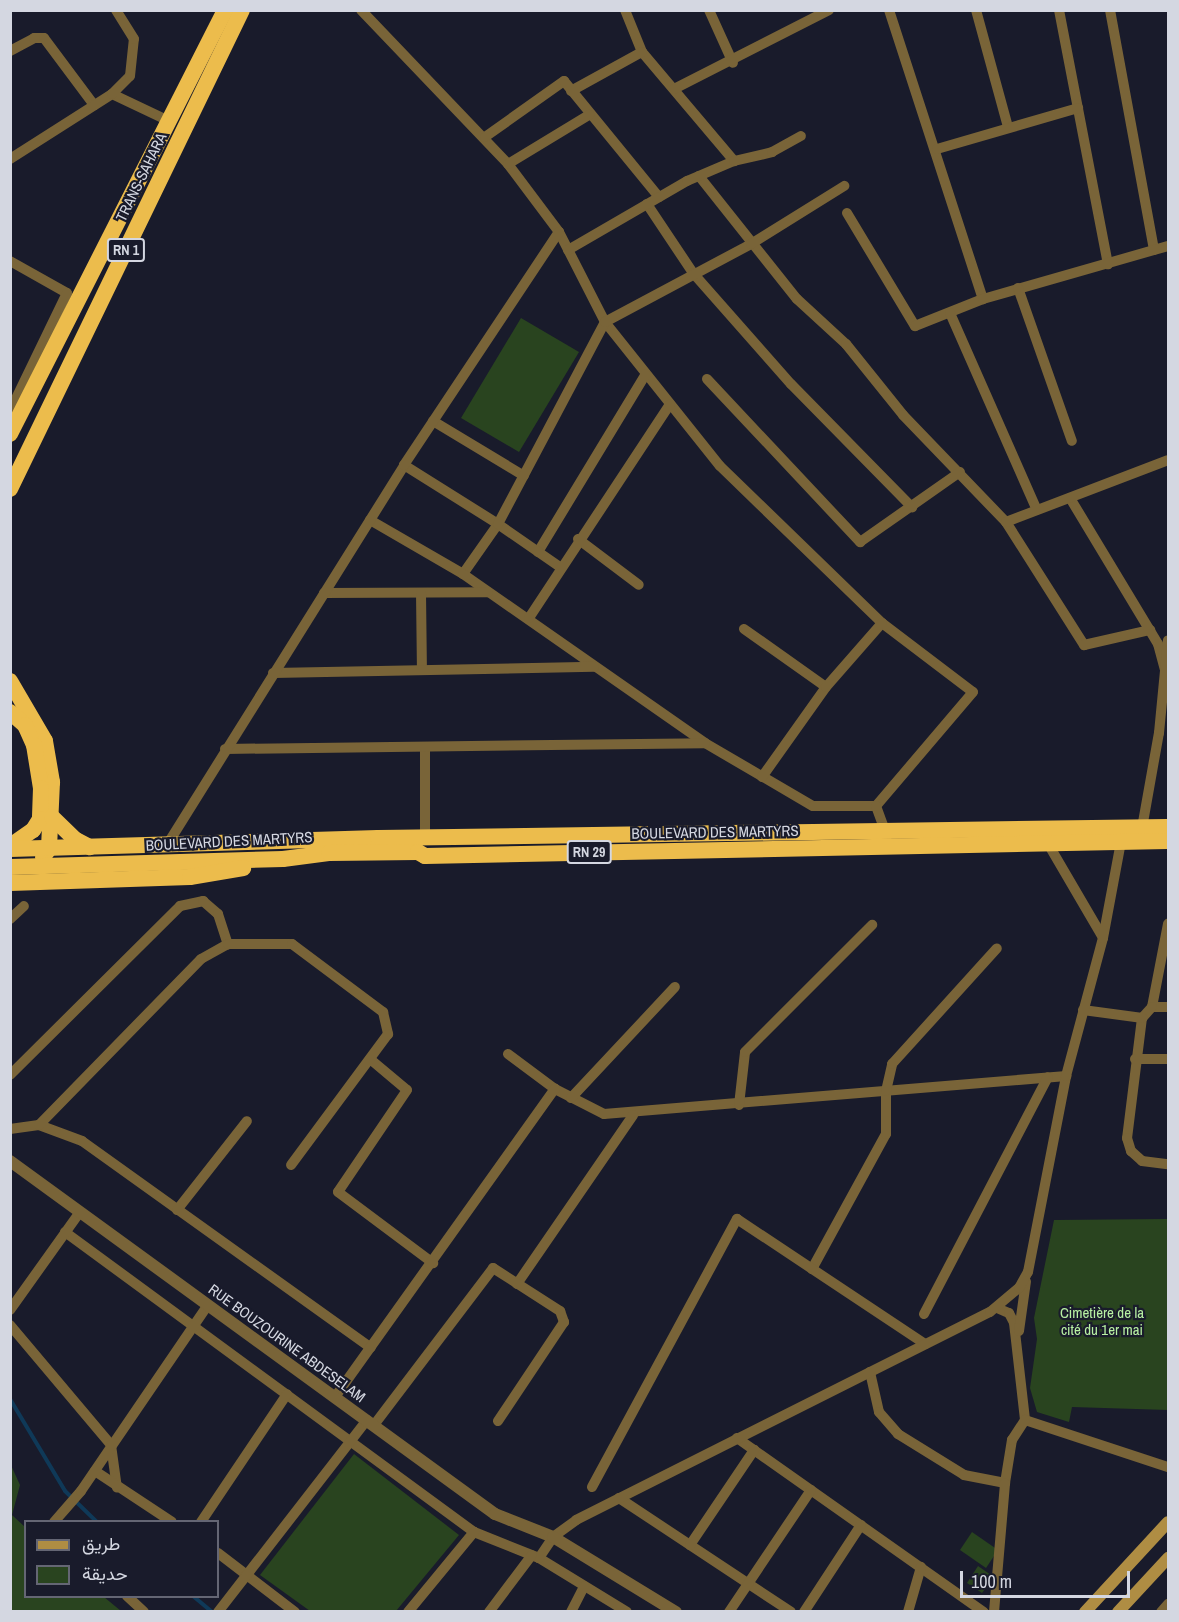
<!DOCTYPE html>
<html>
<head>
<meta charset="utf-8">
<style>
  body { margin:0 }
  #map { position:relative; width:1179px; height:1622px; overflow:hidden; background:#191b2b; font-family:"Archivo Narrow",Vazirmatn,sans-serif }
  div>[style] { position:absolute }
  .green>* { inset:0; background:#29441f }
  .stream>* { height:4px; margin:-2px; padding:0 2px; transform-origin:2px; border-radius:2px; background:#0f3958 }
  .minor>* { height:10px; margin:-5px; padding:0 5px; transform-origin:5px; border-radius:5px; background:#796438 }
  .tertiary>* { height:12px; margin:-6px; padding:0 6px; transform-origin:6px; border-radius:6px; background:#796438 }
  .secondary>* { height:12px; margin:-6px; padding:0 6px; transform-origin:6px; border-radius:6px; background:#af8d43 }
  .trunk>* { height:16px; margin:-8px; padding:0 8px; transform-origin:8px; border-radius:8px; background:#ecbc4c }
  span { translate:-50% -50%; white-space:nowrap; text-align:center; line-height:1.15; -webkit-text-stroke:4.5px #191b2b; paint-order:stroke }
  .shield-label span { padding:2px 4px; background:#191b2b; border:2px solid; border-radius:4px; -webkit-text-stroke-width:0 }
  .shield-label { font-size:14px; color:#d4d7e1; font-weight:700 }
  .street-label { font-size:15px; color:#d4d7e1 }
  .park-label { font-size:15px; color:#b8f1a3 }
  .frame { position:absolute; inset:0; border:12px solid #d4d7e1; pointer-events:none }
  .legend { position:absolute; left:24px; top:1520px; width:195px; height:78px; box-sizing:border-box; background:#191b2b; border:2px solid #646674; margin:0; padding:8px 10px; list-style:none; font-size:18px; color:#d4d7e1 }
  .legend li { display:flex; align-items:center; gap:12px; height:30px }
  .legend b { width:30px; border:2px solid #646674 }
  .scale { position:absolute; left:960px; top:1571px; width:170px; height:27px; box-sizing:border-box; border:3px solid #d4d7e1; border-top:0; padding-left:8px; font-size:18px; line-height:21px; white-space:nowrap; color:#d4d7e1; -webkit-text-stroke:4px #191b2b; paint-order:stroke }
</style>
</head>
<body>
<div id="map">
  <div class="green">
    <div style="clip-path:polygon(521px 318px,579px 352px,519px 452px,461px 418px)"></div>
    <div style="clip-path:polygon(1168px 1219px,1168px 1410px,1072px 1407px,1069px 1422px,1037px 1412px,1030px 1388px,1037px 1339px,1034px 1318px,1054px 1220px)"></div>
    <div style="clip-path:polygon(354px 1454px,459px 1535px,396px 1611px,310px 1611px,260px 1575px)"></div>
    <div style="clip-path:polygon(10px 1463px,20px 1485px,12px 1515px,25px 1527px,26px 1596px,104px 1597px,121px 1611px,11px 1611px)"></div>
    <div style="clip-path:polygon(972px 1532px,998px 1550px,986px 1568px,960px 1550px)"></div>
    <div style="clip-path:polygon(978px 1566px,994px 1577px,982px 1593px,967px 1583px)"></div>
  </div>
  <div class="stream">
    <div style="left:10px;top:1399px;width:107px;rotate:59.1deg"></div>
    <div style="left:65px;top:1491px;width:45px;rotate:44.1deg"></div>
    <div style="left:193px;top:1596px;width:25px;rotate:40deg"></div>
  </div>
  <div class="minor">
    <div style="left:361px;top:10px;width:213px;rotate:46.3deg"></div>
    <div style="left:508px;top:164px;width:85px;rotate:53.1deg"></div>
    <div style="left:559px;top:232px;width:101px;rotate:62.9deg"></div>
    <div style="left:605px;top:322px;width:184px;rotate:51.4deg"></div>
    <div style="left:720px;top:466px;width:226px;rotate:44.1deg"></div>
    <div style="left:882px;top:623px;width:114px;rotate:37.2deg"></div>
    <div style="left:973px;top:692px;width:150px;rotate:130.4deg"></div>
    <div style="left:625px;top:10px;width:45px;rotate:68deg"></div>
    <div style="left:642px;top:52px;width:143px;rotate:49.8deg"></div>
    <div style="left:709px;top:10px;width:58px;rotate:65.6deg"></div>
    <div style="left:889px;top:10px;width:304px;rotate:72deg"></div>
    <div style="left:976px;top:10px;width:121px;rotate:74.7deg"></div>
    <div style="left:1059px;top:10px;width:259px;rotate:79.1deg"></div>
    <div style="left:1110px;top:10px;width:244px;rotate:79.6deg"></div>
    <div style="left:10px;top:51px;width:27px;rotate:-28deg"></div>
    <div style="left:34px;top:38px;width:10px"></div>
    <div style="left:44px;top:38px;width:84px;rotate:53.3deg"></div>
    <div style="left:674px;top:89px;width:174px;rotate:-27deg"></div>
    <div style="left:571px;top:91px;width:81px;rotate:-28.8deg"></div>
    <div style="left:112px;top:94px;width:63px;rotate:25.3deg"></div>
    <div style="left:485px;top:137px;width:97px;rotate:-35.3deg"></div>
    <div style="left:564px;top:81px;width:150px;rotate:50.7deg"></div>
    <div style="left:937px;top:149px;width:147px;rotate:-16.2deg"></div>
    <div style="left:10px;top:159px;width:121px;rotate:-32.5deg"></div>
    <div style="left:112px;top:94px;width:25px;rotate:-45deg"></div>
    <div style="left:130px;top:76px;width:37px;rotate:-84deg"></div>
    <div style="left:134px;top:39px;width:34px;rotate:-122deg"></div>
    <div style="left:508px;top:164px;width:95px;rotate:-31.2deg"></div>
    <div style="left:699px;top:176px;width:157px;rotate:51.5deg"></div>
    <div style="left:797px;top:299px;width:67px;rotate:42.6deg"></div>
    <div style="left:846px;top:344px;width:91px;rotate:51.2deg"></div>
    <div style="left:903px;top:415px;width:149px;rotate:46.1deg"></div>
    <div style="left:1006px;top:522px;width:146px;rotate:57.6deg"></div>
    <div style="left:1084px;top:645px;width:68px;rotate:-12.8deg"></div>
    <div style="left:647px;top:204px;width:83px;rotate:56.3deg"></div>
    <div style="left:693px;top:273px;width:148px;rotate:48.6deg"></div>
    <div style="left:791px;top:384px;width:173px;rotate:45.5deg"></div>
    <div style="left:847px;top:213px;width:132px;rotate:59deg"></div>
    <div style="left:915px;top:326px;width:73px;rotate:-21.7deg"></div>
    <div style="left:983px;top:299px;width:192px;rotate:-16deg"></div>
    <div style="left:568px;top:250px;width:138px;rotate:-30.1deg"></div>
    <div style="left:687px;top:181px;width:51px;rotate:-23.1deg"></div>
    <div style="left:734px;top:161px;width:39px;rotate:-13deg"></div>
    <div style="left:772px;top:152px;width:33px;rotate:-29deg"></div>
    <div style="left:10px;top:261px;width:65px;rotate:29.3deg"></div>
    <div style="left:67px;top:293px;width:131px;rotate:115.8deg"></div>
    <div style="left:1018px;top:288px;width:162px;rotate:70.6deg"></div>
    <div style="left:950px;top:313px;width:215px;rotate:66.2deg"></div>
    <div style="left:707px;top:379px;width:224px;rotate:46.8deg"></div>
    <div style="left:860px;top:542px;width:122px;rotate:-35deg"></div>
    <div style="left:433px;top:421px;width:106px;rotate:31.1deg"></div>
    <div style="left:404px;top:465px;width:111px;rotate:32.1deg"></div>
    <div style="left:498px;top:524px;width:61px;rotate:125deg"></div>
    <div style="left:1070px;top:498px;width:170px;rotate:58.9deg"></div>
    <div style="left:1158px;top:644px;width:27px;rotate:75deg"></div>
    <div style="left:370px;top:520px;width:108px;rotate:30.1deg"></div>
    <div style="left:463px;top:574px;width:295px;rotate:34.9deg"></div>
    <div style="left:705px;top:743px;width:125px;rotate:30.3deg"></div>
    <div style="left:813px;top:806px;width:63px"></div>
    <div style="left:1006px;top:522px;width:173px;rotate:-20.9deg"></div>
    <div style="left:578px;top:539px;width:76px;rotate:37deg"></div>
    <div style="left:538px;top:552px;width:208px;rotate:-58.8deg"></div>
    <div style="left:560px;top:567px;width:75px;rotate:-145.3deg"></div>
    <div style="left:498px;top:524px;width:229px;rotate:-62.1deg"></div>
    <div style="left:605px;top:322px;width:166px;rotate:-28.1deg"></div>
    <div style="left:751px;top:244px;width:110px;rotate:-31.9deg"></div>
    <div style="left:324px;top:593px;width:164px;rotate:-0.3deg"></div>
    <div style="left:421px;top:593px;width:77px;rotate:89.3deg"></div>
    <div style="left:529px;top:618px;width:256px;rotate:-56.6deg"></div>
    <div style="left:744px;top:629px;width:100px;rotate:35.3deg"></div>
    <div style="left:273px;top:673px;width:321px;rotate:-1.1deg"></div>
    <div style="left:425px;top:747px;width:91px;rotate:90deg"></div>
    <div style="left:225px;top:749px;width:480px;rotate:-0.7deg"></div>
    <div style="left:762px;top:777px;width:110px;rotate:-54.6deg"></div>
    <div style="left:826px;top:687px;width:85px;rotate:-48.8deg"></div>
    <div style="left:876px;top:806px;width:32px;rotate:70deg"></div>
    <div style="left:1142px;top:828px;width:97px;rotate:-79.9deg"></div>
    <div style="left:1159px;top:733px;width:93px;rotate:-84.5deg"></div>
    <div style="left:1047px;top:842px;width:111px;rotate:59.7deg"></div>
    <div style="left:167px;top:845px;width:448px;rotate:-58deg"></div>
    <div style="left:404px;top:465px;width:280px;rotate:-56.4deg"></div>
    <div style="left:10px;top:919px;width:19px;rotate:-43deg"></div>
    <div style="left:1152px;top:1007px;width:85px;rotate:-79.1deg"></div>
    <div style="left:1168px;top:1007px;width:16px;rotate:180deg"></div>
    <div style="left:1152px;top:1007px;width:15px;rotate:132deg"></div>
    <div style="left:1142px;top:1018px;width:121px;rotate:97.1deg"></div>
    <div style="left:1127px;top:1138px;width:14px;rotate:73deg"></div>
    <div style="left:1131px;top:1151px;width:15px;rotate:42deg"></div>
    <div style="left:1142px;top:1161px;width:26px;rotate:7deg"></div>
    <div style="left:1083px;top:1010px;width:60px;rotate:7.7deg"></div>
    <div style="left:508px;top:1054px;width:59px;rotate:36.7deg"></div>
    <div style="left:555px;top:1089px;width:55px;rotate:27deg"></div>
    <div style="left:604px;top:1114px;width:464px;rotate:-4.7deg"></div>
    <div style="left:370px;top:1059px;width:48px;rotate:40deg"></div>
    <div style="left:407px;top:1090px;width:123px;rotate:124.1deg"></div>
    <div style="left:338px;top:1192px;width:119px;rotate:36.8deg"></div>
    <div style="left:1135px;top:1059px;width:33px"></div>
    <div style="left:10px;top:1075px;width:240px;rotate:-44.8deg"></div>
    <div style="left:180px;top:906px;width:24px;rotate:-12deg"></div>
    <div style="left:203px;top:901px;width:20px;rotate:41deg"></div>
    <div style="left:218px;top:914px;width:32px;rotate:72deg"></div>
    <div style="left:571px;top:1098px;width:152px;rotate:-46.9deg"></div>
    <div style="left:739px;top:1105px;width:53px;rotate:-83.5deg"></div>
    <div style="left:745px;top:1052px;width:180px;rotate:-45deg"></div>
    <div style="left:39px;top:1125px;width:46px;rotate:20.4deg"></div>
    <div style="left:82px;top:1141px;width:355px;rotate:35.6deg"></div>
    <div style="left:10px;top:1129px;width:29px;rotate:-8deg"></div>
    <div style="left:39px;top:1125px;width:232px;rotate:-45.7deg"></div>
    <div style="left:201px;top:959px;width:31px;rotate:-29deg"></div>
    <div style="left:228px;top:944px;width:64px"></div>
    <div style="left:292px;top:944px;width:114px;rotate:36.8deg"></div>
    <div style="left:383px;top:1012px;width:23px;rotate:77deg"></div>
    <div style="left:388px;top:1034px;width:163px;rotate:126.5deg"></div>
    <div style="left:177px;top:1210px;width:113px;rotate:-51.8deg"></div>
    <div style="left:65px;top:1232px;width:507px;rotate:36.26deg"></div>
    <div style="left:474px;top:1532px;width:70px;rotate:21.8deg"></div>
    <div style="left:539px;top:1558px;width:103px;rotate:31.5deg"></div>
    <div style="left:812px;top:1269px;width:154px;rotate:-61.3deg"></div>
    <div style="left:886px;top:1134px;width:43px;rotate:-90deg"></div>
    <div style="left:886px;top:1091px;width:28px;rotate:-77deg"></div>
    <div style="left:892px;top:1064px;width:156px;rotate:-47.8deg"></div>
    <div style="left:517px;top:1284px;width:205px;rotate:-55.5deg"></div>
    <div style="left:997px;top:1308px;width:13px;rotate:23deg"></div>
    <div style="left:1009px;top:1313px;width:11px;rotate:63deg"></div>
    <div style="left:1014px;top:1323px;width:98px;rotate:83.5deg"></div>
    <div style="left:1025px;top:1420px;width:151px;rotate:18.2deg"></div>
    <div style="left:10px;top:1310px;width:120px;rotate:-54.5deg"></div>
    <div style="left:924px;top:1314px;width:267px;rotate:-62.4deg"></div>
    <div style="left:10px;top:1325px;width:157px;rotate:49.9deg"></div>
    <div style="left:111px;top:1445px;width:43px;rotate:82.1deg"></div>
    <div style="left:1019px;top:1331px;width:50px;rotate:-82deg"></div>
    <div style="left:870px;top:1372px;width:41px;rotate:77.3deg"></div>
    <div style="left:879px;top:1412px;width:29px;rotate:49deg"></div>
    <div style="left:898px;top:1434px;width:78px;rotate:31.8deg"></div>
    <div style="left:964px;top:1475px;width:42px;rotate:11deg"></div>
    <div style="left:1005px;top:1483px;width:44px;rotate:-80.8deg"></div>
    <div style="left:1012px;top:1440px;width:24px;rotate:-57deg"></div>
    <div style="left:335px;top:1397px;width:379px;rotate:-54.5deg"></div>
    <div style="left:374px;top:1425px;width:197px;rotate:-52.8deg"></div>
    <div style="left:493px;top:1268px;width:80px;rotate:32.7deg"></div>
    <div style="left:560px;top:1311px;width:12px;rotate:70deg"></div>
    <div style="left:564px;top:1322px;width:119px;rotate:123.7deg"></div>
    <div style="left:737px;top:1438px;width:302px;rotate:35.2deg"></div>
    <div style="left:95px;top:1471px;width:92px;rotate:33.5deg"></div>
    <div style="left:592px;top:1487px;width:305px;rotate:-61.6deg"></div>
    <div style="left:737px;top:1219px;width:226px;rotate:33.6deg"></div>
    <div style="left:619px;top:1498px;width:206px;rotate:33.5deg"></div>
    <div style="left:54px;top:1522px;width:41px;rotate:-48.9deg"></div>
    <div style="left:81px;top:1491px;width:225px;rotate:-55.7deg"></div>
    <div style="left:201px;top:1522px;width:154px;rotate:-56.1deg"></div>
    <div style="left:690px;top:1545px;width:115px;rotate:-56deg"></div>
    <div style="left:218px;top:1553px;width:97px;rotate:37.5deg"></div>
    <div style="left:539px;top:1558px;width:25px;rotate:-56deg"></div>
    <div style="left:553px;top:1537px;width:29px;rotate:-36deg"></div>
    <div style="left:576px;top:1520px;width:463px;rotate:-26.7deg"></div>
    <div style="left:990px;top:1312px;width:38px;rotate:-40deg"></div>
    <div style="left:1019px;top:1288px;width:18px;rotate:-61deg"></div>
    <div style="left:1028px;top:1272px;width:200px;rotate:-79deg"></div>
    <div style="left:1066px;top:1076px;width:143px;rotate:-75deg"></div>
    <div style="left:1103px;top:938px;width:98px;rotate:-79.4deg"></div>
    <div style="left:127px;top:1596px;width:23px;rotate:43deg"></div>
    <div style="left:218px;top:1612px;width:243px;rotate:-52.2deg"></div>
    <div style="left:408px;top:1612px;width:104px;rotate:-50.5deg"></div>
    <div style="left:489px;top:1612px;width:71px;rotate:-53deg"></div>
    <div style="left:571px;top:1612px;width:29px;rotate:-63deg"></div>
    <div style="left:729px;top:1612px;width:147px;rotate:-56.1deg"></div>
    <div style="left:804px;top:1612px;width:104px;rotate:-56.8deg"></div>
    <div style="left:908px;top:1612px;width:47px;rotate:-73.9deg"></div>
    <div style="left:994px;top:1612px;width:129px;rotate:-85.1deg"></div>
    <div style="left:1161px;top:1612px;width:11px;rotate:-49deg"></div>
  </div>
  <div class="tertiary">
    <div style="left:10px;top:1161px;width:600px;rotate:36.05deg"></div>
    <div style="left:495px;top:1514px;width:62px;rotate:21.6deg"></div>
    <div style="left:553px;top:1537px;width:144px;rotate:31.4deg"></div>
  </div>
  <div class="secondary">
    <div style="left:1085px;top:1612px;width:122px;rotate:-47.3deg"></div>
    <div style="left:1118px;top:1612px;width:74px;rotate:-47.2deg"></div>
  </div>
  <div class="trunk">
    <div style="left:10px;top:434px;width:475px;rotate:-63.1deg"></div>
    <div style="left:10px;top:489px;width:532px;rotate:-64.16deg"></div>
    <div style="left:10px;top:681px;width:69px;rotate:59.7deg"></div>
    <div style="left:45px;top:741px;width:42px;rotate:80.3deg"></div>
    <div style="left:52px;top:782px;width:67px;rotate:92.6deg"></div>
    <div style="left:49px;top:849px;width:10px;rotate:127deg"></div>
    <div style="left:10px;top:712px;width:20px;rotate:41deg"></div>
    <div style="left:25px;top:725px;width:22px;rotate:66deg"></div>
    <div style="left:34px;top:745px;width:44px;rotate:80.8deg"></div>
    <div style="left:41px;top:788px;width:31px;rotate:92deg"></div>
    <div style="left:40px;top:819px;width:13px;rotate:122deg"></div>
    <div style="left:33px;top:830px;width:28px;rotate:145deg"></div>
    <div style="left:52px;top:817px;width:33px;rotate:44deg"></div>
    <div style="left:76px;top:840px;width:16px;rotate:27deg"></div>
    <div style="left:10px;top:849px;width:368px;rotate:-1.7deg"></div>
    <div style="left:378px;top:838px;width:790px;rotate:-0.8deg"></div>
    <div style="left:11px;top:867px;width:272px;rotate:-1.7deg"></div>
    <div style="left:283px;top:859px;width:46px;rotate:-7.4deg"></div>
    <div style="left:329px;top:853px;width:89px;rotate:-0.6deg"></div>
    <div style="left:418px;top:852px;width:8px;rotate:30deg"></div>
    <div style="left:425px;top:856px;width:743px;rotate:-1.16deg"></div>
    <div style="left:10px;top:883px;width:180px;rotate:-1.9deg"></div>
    <div style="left:190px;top:877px;width:54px;rotate:-9.6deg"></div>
  </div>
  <div class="shield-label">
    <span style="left:126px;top:250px">RN 1</span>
    <span style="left:589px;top:852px">RN 29</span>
  </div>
  <div class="street-label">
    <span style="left:141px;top:177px;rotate:-64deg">TRANS-SAHARA</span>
    <span style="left:715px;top:832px;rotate:-1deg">BOULEVARD DES MARTYRS</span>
    <span style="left:229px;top:841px;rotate:-3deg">BOULEVARD DES MARTYRS</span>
    <span style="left:287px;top:1343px;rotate:36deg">RUE BOUZOURINE ABDESELAM</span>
  </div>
  <div class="park-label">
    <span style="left:1102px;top:1321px">Cimetière de la<br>cité du 1er mai</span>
  </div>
  <div class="frame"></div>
  <ul class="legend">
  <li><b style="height:8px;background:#af8d43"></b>طريق</li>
  <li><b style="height:16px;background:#29441f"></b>حديقة</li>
  </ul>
  <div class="scale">100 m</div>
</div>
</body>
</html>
